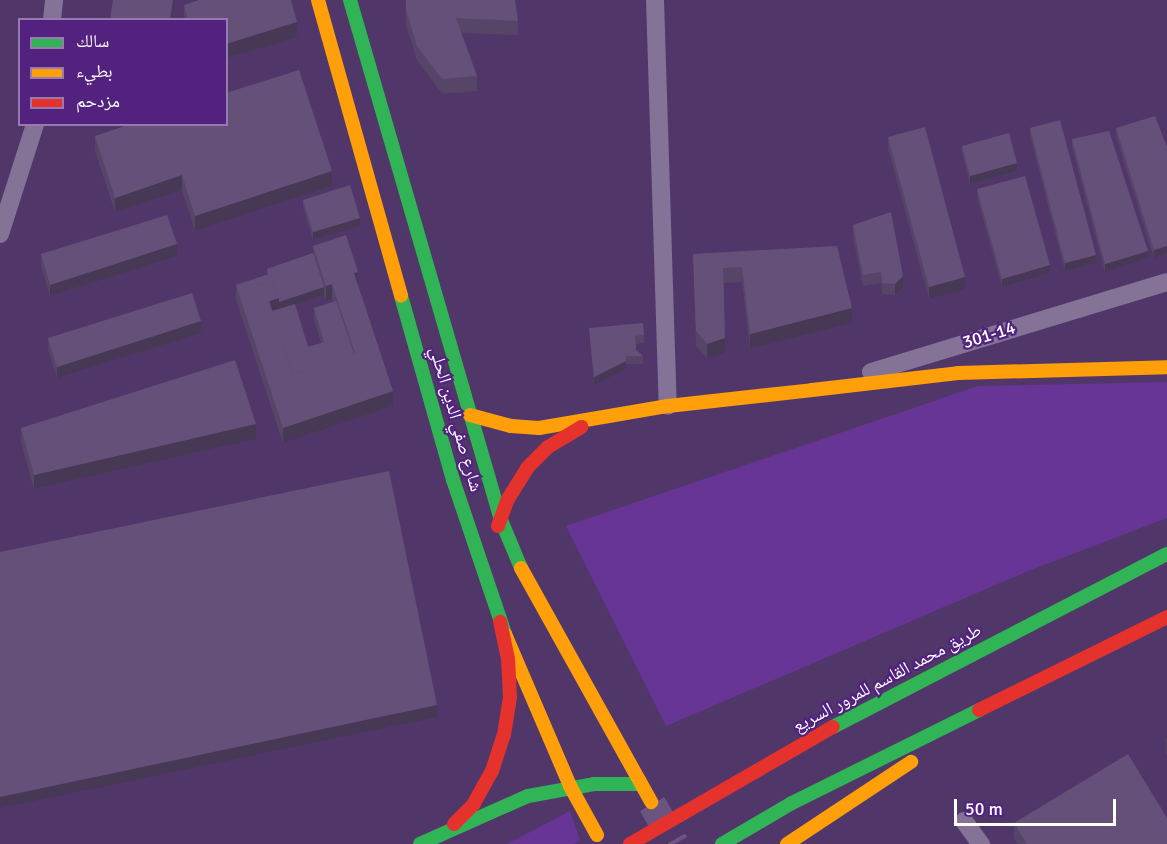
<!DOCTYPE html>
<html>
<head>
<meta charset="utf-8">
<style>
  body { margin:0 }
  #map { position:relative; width:1167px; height:844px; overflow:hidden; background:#513769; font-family:Signika,"Noto Naskh Arabic",sans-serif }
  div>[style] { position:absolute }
  .green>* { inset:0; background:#673595 }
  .primary-tunnel>* { height:28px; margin-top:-14px; transform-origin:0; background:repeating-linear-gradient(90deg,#6b5580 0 28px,transparent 0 42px) }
  .street>* { height:18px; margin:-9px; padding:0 9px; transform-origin:9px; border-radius:9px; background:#847297 }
  .fast>* { height:14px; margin:-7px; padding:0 7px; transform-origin:7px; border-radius:7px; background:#30b455 }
  .slow>* { height:14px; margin:-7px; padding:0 7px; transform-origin:7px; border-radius:7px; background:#ff9f0a }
  .jam>* { height:14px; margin:-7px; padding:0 7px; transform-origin:7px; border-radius:7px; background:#e5322d }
  .wall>* { inset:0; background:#574568 }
  .shaded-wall>* { inset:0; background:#473855 }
  .building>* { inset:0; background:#655079 }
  span { translate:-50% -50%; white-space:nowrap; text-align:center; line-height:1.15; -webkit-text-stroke:4.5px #52227e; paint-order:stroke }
  .street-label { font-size:18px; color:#fff }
  .legend { position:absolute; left:18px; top:18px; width:210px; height:108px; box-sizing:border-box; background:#52227e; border:2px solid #977ab2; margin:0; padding:8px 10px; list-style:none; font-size:18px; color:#fff }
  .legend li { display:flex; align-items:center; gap:12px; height:30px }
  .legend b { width:30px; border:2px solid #977ab2 }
  .scale { position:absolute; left:954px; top:799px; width:162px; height:27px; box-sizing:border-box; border:3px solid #fff; border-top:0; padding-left:8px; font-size:18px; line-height:21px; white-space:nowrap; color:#fff; -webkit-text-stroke:4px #52227e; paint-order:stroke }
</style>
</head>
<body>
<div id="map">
  <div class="green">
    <div style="clip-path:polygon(1167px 382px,1167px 518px,1028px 571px,666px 726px,566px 526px,978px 386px)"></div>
    <div style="clip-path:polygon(570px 811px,580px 840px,574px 844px,507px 844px)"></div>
  </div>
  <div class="primary-tunnel">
    <div style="left:652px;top:804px;width:46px;rotate:60.1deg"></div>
  </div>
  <div class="street">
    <div style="left:655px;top:0;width:406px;rotate:88.2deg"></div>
    <div style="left:52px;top:20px;width:20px;rotate:-84deg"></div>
    <div style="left:0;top:234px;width:115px;rotate:-72.3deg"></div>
    <div style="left:871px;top:372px;width:309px;rotate:-16.9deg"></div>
    <div style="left:964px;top:821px;width:29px;rotate:54deg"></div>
  </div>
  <div class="fast">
    <div style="left:350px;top:0;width:541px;rotate:73.81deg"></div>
    <div style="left:501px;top:520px;width:52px;rotate:67.4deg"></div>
    <div style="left:401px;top:296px;width:191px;rotate:74.2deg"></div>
    <div style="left:453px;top:480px;width:163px;rotate:71.3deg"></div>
    <div style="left:833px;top:727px;width:376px;rotate:-27.4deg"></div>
    <div style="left:420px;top:844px;width:118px;rotate:-24deg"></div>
    <div style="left:528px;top:796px;width:67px;rotate:-10.3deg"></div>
    <div style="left:594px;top:784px;width:47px"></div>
    <div style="left:722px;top:844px;width:81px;rotate:-30.4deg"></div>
    <div style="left:792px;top:803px;width:209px;rotate:-26.4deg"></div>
  </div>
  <div class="slow">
    <div style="left:318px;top:0;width:307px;rotate:74.3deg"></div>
    <div style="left:812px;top:390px;width:147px;rotate:-6.6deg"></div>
    <div style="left:958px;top:373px;width:209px;rotate:-1.6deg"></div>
    <div style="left:470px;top:415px;width:42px;rotate:15deg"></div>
    <div style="left:511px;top:426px;width:28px;rotate:4deg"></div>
    <div style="left:539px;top:428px;width:131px;rotate:-9.7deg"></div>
    <div style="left:668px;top:406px;width:145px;rotate:-6.3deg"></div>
    <div style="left:521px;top:568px;width:268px;rotate:60.9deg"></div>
    <div style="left:505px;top:634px;width:165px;rotate:66.8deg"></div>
    <div style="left:570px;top:786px;width:56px;rotate:61.1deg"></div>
    <div style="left:787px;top:844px;width:149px;rotate:-33.5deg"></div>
  </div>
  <div class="jam">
    <div style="left:498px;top:526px;width:29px;rotate:-70deg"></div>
    <div style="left:508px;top:499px;width:36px;rotate:-58deg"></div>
    <div style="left:527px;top:468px;width:30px;rotate:-45deg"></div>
    <div style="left:548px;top:447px;width:39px;rotate:-31deg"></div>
    <div style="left:979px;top:710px;width:210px;rotate:-26.3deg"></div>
    <div style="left:454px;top:824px;width:27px;rotate:-45deg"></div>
    <div style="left:473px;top:805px;width:39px;rotate:-61deg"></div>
    <div style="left:492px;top:771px;width:38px;rotate:-72deg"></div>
    <div style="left:504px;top:735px;width:38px;rotate:-81deg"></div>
    <div style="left:510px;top:697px;width:38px;rotate:-93deg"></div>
    <div style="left:508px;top:659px;width:38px;rotate:-102deg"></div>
    <div style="left:630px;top:844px;width:234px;rotate:-30deg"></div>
  </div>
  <div class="wall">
    <div style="clip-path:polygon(406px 0,518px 21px,518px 35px,461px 33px,477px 76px,477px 91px,442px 94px,417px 60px,406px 25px)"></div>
    <div style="clip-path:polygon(184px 5px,297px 37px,226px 20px,184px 20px)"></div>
    <div style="clip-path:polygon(1030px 128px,1096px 263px,1065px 271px,1030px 136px)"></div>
    <div style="clip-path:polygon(1116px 128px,1167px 147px,1154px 258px,1116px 136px)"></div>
    <div style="clip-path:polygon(95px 136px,332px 186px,195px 231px,182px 190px,115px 212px,95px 151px)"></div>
    <div style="clip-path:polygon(888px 137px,965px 289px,929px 299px,888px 148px)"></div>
    <div style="clip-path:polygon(1072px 139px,1148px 258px,1105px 272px,1072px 147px)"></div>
    <div style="clip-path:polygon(962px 146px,1017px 171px,970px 184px,962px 153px)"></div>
    <div style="clip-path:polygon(977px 189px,1050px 273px,1002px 287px,977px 197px)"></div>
    <div style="clip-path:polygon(303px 200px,360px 226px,313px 240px,303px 207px)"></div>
    <div style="clip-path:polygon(853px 225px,903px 288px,895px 295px,882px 294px,881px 283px,863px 286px,853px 237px)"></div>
    <div style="clip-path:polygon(evenodd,313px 246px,358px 286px,393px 406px,283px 443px,236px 300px,236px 285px,267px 275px,267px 269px,313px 253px,313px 246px,324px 295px,326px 301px,332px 299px,333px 302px,314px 308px,314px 319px,321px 343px,308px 347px,295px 304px,324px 295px)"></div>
    <div style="clip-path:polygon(837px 246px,852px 323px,750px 349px,742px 282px,724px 283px,725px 353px,707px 358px,696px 346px,693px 254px)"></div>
    <div style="clip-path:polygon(41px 254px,177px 256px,50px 296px,41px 266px)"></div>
    <div style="clip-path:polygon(589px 328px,644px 335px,644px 343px,636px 344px,636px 350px,643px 356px,643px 364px,626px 364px,626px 369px,594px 385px)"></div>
    <div style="clip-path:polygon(201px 333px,57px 378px,48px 349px,48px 338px)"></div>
    <div style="clip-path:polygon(21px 428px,256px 439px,34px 489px,21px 443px)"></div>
    <div style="clip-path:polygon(1166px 739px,1167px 739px,1167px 756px,1166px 754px)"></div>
    <div style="clip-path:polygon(1014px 823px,1167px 844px,1018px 844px,1014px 838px)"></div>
  </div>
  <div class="shaded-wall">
    <div style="clip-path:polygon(173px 0,175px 0,172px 20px,170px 20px)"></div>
    <div style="clip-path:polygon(297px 22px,297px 37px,226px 58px,226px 44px)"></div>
    <div style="clip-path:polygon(1017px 163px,1017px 171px,970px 184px,970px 176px)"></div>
    <div style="clip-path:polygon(332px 171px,332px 186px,195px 231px,195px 216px)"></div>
    <div style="clip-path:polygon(182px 175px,182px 190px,115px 212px,115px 198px)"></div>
    <div style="clip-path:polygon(360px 218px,360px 226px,313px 240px,313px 232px)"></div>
    <div style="clip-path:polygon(177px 244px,177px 256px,50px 296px,50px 285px)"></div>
    <div style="clip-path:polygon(1167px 246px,1167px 253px,1154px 258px,1154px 250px)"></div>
    <div style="clip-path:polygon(1148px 251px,1148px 258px,1105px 272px,1105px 264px)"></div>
    <div style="clip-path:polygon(1096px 255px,1096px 263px,1065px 271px,1065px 263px)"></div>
    <div style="clip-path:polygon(1050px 265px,1050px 273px,1002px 287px,1002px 279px)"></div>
    <div style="clip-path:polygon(358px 272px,358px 287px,354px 273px)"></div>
    <div style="clip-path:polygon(903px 276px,903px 288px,895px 295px,895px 284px)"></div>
    <div style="clip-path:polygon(965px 277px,965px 289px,929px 299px,929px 287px)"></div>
    <div style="clip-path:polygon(332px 284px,332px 299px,326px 301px,326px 286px)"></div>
    <div style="clip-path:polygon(324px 287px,324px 295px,279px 310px,271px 311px,269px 301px,279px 298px)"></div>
    <div style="clip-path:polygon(852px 308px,852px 323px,750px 349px,750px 334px)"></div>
    <div style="clip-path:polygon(201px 321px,201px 333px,57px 378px,57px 367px)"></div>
    <div style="clip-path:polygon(725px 338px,725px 353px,707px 358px,707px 344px)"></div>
    <div style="clip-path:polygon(626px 361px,626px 369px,594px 385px,594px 377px)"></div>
    <div style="clip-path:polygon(393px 391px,393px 406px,283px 443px,283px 428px)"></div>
    <div style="clip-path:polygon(256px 424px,256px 439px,34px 489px,34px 475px)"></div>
    <div style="clip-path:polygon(437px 705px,437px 717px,0 808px,0 797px)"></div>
  </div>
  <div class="building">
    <div style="clip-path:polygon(113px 0,173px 0,170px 20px,110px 20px)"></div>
    <div style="clip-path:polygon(199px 0,291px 0,297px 22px,226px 44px,226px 20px,188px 20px,184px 5px)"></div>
    <div style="clip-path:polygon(406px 0,515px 0,518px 21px,456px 18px,477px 76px,442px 79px,417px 46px,406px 10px)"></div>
    <div style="clip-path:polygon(299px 70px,332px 171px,195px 216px,182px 175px,115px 198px,95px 136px,131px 124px,226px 124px,226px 93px)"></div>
    <div style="clip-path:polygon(1155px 116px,1167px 147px,1167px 246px,1154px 250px,1116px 128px)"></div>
    <div style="clip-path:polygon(1060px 120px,1096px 255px,1065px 263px,1030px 128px)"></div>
    <div style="clip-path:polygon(925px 127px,965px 277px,929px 287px,888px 137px)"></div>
    <div style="clip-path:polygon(1109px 131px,1148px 251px,1105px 264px,1072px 139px)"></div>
    <div style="clip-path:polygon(1009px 133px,1017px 163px,970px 176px,962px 146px)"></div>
    <div style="clip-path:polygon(1025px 176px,1050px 265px,1002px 279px,977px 189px)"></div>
    <div style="clip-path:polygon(350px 185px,360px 218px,313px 232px,303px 200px)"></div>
    <div style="clip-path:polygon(891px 212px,903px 276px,895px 284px,882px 283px,881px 272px,863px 275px,853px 225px)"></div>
    <div style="clip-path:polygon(167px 215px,177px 244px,50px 285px,41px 254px)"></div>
    <div style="clip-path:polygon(346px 235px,358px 272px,354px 273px,393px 391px,283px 428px,236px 285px,254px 279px,256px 285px,272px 280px,279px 298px,269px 301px,293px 374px,355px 353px,332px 284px,326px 286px,313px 246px)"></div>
    <div style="clip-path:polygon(837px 246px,852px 308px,750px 334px,742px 267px,723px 268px,725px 338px,707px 344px,696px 331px,693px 254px)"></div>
    <div style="clip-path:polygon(313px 253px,324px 287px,279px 302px,279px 298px,272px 280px,256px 285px,254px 279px,269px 274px,267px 269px)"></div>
    <div style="clip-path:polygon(192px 293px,201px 321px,57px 367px,48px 338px)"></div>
    <div style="clip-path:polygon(336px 301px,354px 354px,293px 374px,272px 311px,295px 304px,308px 347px,324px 342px,314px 308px)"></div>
    <div style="clip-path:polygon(643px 323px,644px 335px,635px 336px,636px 350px,643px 356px,626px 356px,626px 361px,594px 377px,589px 328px)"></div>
    <div style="clip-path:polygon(235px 360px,256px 424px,34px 475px,21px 428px)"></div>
    <div style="clip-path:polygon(389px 471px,437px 705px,0 797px,0 552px)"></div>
    <div style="clip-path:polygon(1128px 754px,1167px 818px,1167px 844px,1027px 844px,1014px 823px)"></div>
  </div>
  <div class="street-label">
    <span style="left:989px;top:335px;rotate:-17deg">301-14</span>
    <span style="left:456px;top:419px;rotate:74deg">شارع صفي الدين الحلي</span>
    <span style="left:887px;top:678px;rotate:-28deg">طريق محمد القاسم للمرور السريع</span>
  </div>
  <ul class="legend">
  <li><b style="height:8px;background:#30b455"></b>سالك</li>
  <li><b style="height:8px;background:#ff9f0a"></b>بطيء</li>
  <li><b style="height:8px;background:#e5322d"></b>مزدحم</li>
  </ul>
  <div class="scale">50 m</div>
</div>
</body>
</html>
